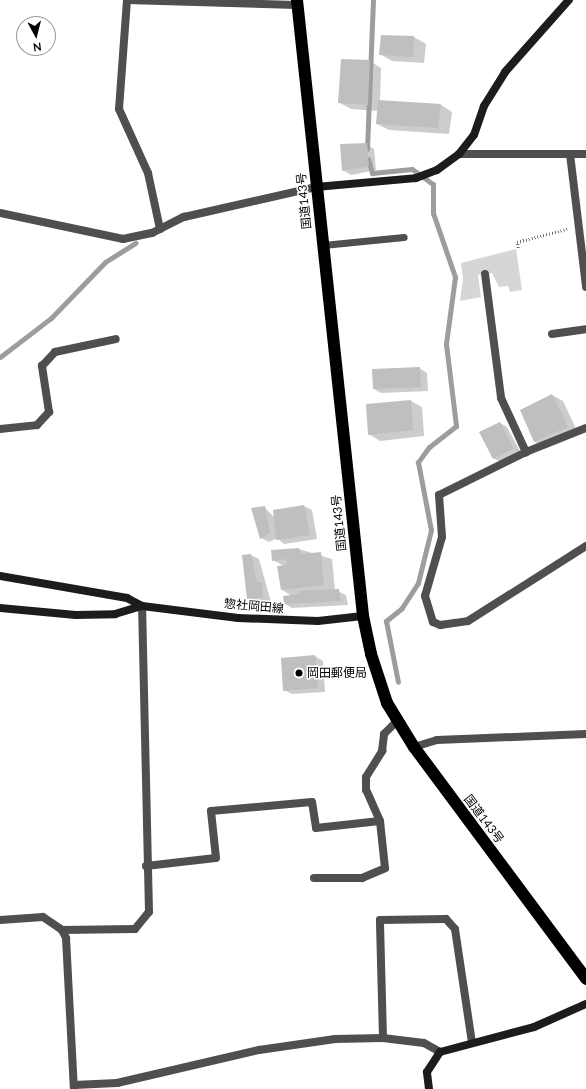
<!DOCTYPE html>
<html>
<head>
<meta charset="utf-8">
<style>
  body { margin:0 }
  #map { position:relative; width:586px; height:1089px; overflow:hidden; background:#fff; font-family:Lato,"Noto Sans JP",sans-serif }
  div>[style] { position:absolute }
  .green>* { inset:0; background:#d6d6d6 }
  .shadow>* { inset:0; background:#0003 }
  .stream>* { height:5px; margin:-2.5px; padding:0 2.5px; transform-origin:2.5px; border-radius:2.5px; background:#9d9d9d }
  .building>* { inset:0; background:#bfbfbf }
  .path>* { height:2.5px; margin-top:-1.25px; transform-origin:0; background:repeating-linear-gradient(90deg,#717171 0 1px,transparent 0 3px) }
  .lane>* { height:7px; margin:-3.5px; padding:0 3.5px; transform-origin:3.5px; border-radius:3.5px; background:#4f4f4f }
  .street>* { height:8px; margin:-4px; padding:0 4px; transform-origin:4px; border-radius:4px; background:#4f4f4f }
  .secondary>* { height:8px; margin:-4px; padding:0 4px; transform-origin:4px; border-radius:4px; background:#1c1c1c }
  .highway>* { height:12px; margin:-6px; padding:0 6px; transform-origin:6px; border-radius:6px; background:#000 }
  .dots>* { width:11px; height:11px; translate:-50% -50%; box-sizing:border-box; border:2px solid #fff; border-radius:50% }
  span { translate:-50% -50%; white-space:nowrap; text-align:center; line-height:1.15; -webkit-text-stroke:3px #fff; paint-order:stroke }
  .street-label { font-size:12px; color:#000 }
  .poi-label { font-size:12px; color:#000 }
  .left { translate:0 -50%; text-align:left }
  .north { position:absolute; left:16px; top:16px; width:40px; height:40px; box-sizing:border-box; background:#fff; border:1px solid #999; border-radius:50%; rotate:173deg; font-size:11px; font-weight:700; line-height:16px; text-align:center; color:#000 }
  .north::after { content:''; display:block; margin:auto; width:14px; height:18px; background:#000; clip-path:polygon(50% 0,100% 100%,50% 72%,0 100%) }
</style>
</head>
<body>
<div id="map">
  <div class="green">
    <div style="clip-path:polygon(516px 249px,522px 290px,510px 292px,508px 286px,499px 287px,492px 273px,478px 275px,481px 297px,460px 301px,463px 278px,461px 263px)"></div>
  </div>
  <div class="shadow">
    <div style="clip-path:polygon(382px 36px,414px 37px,426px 44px,424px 63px,392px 61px,380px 54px)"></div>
    <div style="clip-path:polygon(370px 61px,381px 68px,380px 101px,441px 105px,452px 112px,449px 134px,389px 130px,377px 124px,378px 111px,351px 109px,340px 103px)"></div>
    <div style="clip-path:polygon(366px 144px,374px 149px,376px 170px,351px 175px,343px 170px)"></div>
    <div style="clip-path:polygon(419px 368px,427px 373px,428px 391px,381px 393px,374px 389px)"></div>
    <div style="clip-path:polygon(552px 395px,563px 401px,578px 433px,547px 448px,535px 442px,522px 410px)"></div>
    <div style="clip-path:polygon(411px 401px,422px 407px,424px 436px,380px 441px,369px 434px)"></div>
    <div style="clip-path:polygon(500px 423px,507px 427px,521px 453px,501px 462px,493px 458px)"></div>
    <div style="clip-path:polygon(304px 506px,312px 510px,317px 539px,284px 544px,277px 538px,269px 542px,261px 538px,264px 507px,273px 516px)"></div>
    <div style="clip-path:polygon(299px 549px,332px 559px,335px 590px,346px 595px,348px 605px,292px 608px,285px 604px,292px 596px,282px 590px,284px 566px,273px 560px)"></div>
    <div style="clip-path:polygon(251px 555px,259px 559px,271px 602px,256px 603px,248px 598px,243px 556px)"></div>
    <div style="clip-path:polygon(315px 656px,323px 661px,325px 692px,292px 694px,284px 690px)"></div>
  </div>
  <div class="stream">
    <div style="left:367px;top:149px;width:149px;rotate:-87.7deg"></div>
    <div style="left:368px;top:159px;width:15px;rotate:74deg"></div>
    <div style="left:372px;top:173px;width:40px;rotate:-5.7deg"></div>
    <div style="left:412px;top:169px;width:26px;rotate:36deg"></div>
    <div style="left:433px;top:184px;width:29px;rotate:90deg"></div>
    <div style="left:433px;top:213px;width:68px;rotate:71deg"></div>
    <div style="left:455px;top:277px;width:68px;rotate:97.7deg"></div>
    <div style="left:446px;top:344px;width:83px;rotate:83deg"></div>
    <div style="left:456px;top:426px;width:34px;rotate:142deg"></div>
    <div style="left:429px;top:447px;width:19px;rotate:126deg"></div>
    <div style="left:418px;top:462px;width:69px;rotate:79.2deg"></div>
    <div style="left:431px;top:530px;width:55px;rotate:103.8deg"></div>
    <div style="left:418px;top:583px;width:30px;rotate:123deg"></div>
    <div style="left:402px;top:608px;width:21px;rotate:141deg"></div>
    <div style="left:386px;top:621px;width:62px;rotate:78.9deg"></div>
    <div style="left:0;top:357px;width:64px;rotate:-37.4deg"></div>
    <div style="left:51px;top:318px;width:78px;rotate:-46deg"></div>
    <div style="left:105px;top:262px;width:36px;rotate:-32deg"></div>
  </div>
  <div class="building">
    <div style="clip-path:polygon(381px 35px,414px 36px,413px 57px,379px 55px)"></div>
    <div style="clip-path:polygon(341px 59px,370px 60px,368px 105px,338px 103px)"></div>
    <div style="clip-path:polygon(378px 100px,441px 104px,438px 128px,376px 124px)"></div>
    <div style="clip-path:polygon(367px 143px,369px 166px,342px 171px,340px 144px)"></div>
    <div style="clip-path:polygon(420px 367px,421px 387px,373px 389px,372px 369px)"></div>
    <div style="clip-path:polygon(552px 394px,568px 427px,534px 442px,520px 410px)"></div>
    <div style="clip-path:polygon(411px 400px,413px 430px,368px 435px,366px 404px)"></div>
    <div style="clip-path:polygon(500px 422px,514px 449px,493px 459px,479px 432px)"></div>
    <div style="clip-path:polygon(304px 505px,310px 535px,276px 540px,273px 510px)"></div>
    <div style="clip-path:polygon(265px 506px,270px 533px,260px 539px,251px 508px)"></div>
    <div style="clip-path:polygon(299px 548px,301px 554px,321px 552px,324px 585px,281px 590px,277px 566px,287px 565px,286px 559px,272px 561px,271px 550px)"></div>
    <div style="clip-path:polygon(251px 554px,257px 582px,262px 582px,263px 598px,247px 599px,242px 555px)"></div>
    <div style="clip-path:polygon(339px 589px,341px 601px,284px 604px,283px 596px,299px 594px,299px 591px)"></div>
    <div style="clip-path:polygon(315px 655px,318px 688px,283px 691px,281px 658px)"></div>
  </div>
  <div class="path">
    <div style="left:518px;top:248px;width:6px;rotate:-99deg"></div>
    <div style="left:517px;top:242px;width:52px;rotate:-14.6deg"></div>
  </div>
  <div class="lane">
    <div style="left:323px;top:245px;width:81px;rotate:-5.6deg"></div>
  </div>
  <div class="street">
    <div style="left:459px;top:154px;width:127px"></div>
    <div style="left:570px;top:154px;width:134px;rotate:83.1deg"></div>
    <div style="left:0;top:213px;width:126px;rotate:11.9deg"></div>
    <div style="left:123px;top:239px;width:30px;rotate:-12deg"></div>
    <div style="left:152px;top:233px;width:36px;rotate:-27deg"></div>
    <div style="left:184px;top:217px;width:135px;rotate:-12.8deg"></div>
    <div style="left:160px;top:229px;width:57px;rotate:-102.1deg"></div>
    <div style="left:148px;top:173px;width:70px;rotate:-114.4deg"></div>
    <div style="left:119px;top:109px;width:109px;rotate:-85.8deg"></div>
    <div style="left:127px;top:0;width:170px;rotate:1.7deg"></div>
    <div style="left:485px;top:274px;width:125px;rotate:82.6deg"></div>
    <div style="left:501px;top:398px;width:60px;rotate:65.2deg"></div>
    <div style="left:552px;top:334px;width:34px;rotate:-8deg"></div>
    <div style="left:586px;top:428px;width:65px;rotate:158.2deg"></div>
    <div style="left:526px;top:452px;width:97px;rotate:153.7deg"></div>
    <div style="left:439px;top:495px;width:42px;rotate:85.9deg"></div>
    <div style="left:442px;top:537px;width:61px;rotate:106.1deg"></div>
    <div style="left:425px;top:596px;width:27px;rotate:73deg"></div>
    <div style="left:433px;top:622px;width:8px;rotate:23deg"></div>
    <div style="left:440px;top:625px;width:28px;rotate:-8deg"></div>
    <div style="left:468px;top:621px;width:140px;rotate:-32.4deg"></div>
    <div style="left:0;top:429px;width:37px;rotate:-6deg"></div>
    <div style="left:37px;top:425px;width:18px;rotate:-47deg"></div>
    <div style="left:49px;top:412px;width:47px;rotate:-98.7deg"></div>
    <div style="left:42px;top:366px;width:19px;rotate:-47deg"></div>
    <div style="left:55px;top:352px;width:62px;rotate:-12deg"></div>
    <div style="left:414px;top:747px;width:24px;rotate:-17deg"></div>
    <div style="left:437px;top:740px;width:149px;rotate:-2.3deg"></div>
    <div style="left:146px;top:866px;width:70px;rotate:-6.5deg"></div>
    <div style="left:216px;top:858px;width:47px;rotate:-96.1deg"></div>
    <div style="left:211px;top:811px;width:101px;rotate:-5.1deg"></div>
    <div style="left:312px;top:802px;width:26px;rotate:81deg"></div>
    <div style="left:316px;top:828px;width:64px;rotate:-6.2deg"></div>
    <div style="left:314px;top:878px;width:48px"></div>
    <div style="left:362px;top:878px;width:25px;rotate:-23deg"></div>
    <div style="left:385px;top:868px;width:47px;rotate:-96.1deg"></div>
    <div style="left:380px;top:821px;width:34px;rotate:-114deg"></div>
    <div style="left:366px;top:790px;width:13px;rotate:-90deg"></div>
    <div style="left:366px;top:777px;width:31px;rotate:-58deg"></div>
    <div style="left:382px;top:751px;width:17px;rotate:-83deg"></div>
    <div style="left:384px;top:734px;width:18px;rotate:-45deg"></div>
    <div style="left:0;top:920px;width:43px;rotate:-4deg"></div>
    <div style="left:43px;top:917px;width:23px;rotate:34deg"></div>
    <div style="left:62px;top:930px;width:9px;rotate:63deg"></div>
    <div style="left:66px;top:938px;width:151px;rotate:87deg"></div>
    <div style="left:62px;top:930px;width:73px;rotate:-0.8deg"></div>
    <div style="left:135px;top:929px;width:22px;rotate:-51deg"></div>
    <div style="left:149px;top:912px;width:306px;rotate:-91.3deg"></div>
    <div style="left:383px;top:1038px;width:118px;rotate:-91.5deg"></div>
    <div style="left:380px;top:920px;width:66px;rotate:-0.9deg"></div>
    <div style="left:446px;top:919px;width:13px;rotate:48deg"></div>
    <div style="left:455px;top:929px;width:115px;rotate:81.5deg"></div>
    <div style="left:74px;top:1085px;width:43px;rotate:-2.7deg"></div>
    <div style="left:117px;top:1083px;width:146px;rotate:-13.1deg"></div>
    <div style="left:259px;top:1050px;width:77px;rotate:-8.2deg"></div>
    <div style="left:335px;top:1039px;width:48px;rotate:-1.2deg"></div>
    <div style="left:383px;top:1038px;width:41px;rotate:7deg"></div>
    <div style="left:424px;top:1043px;width:18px;rotate:29deg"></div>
  </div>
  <div class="secondary">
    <div style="left:316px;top:187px;width:100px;rotate:-5.1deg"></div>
    <div style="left:416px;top:178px;width:22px;rotate:-21deg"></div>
    <div style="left:437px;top:170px;width:27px;rotate:-36deg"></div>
    <div style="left:459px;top:154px;width:24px;rotate:-52deg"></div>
    <div style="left:474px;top:135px;width:31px;rotate:-71deg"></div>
    <div style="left:484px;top:106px;width:40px;rotate:-58deg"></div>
    <div style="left:505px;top:72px;width:96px;rotate:-48.4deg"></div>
    <div style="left:0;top:576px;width:129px;rotate:9.8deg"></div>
    <div style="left:127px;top:598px;width:17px;rotate:28deg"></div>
    <div style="left:142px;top:606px;width:97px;rotate:7.1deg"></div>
    <div style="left:238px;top:618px;width:80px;rotate:2.1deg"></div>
    <div style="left:318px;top:621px;width:45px;rotate:-6.3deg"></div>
    <div style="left:0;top:608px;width:76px;rotate:5.3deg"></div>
    <div style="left:76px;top:615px;width:39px;rotate:-1deg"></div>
    <div style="left:115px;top:614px;width:28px;rotate:-17deg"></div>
    <div style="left:429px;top:1089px;width:17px;rotate:-97deg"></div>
    <div style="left:427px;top:1072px;width:24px;rotate:-57deg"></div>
    <div style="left:440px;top:1052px;width:97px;rotate:-14.9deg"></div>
    <div style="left:534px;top:1027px;width:57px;rotate:-23.9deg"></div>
  </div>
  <div class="highway">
    <div style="left:297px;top:0;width:620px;rotate:83.88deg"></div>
    <div style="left:363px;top:616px;width:39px;rotate:78deg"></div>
    <div style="left:371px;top:654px;width:52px;rotate:71.9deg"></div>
    <div style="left:387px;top:703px;width:52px;rotate:58.5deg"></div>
    <div style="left:414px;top:747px;width:289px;rotate:53.4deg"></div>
  </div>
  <div class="dots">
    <div style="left:299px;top:673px;background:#000"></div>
  </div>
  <div class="street-label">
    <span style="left:304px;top:201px;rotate:-96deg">国道143号</span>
    <span style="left:339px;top:523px;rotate:-96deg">国道143号</span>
    <span style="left:254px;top:606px;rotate:5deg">惣社岡田線</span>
    <span style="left:484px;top:819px;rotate:53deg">国道143号</span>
  </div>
  <div class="poi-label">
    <span class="left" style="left:307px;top:673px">岡田郵便局</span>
  </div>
  <div class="north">N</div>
</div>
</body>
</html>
